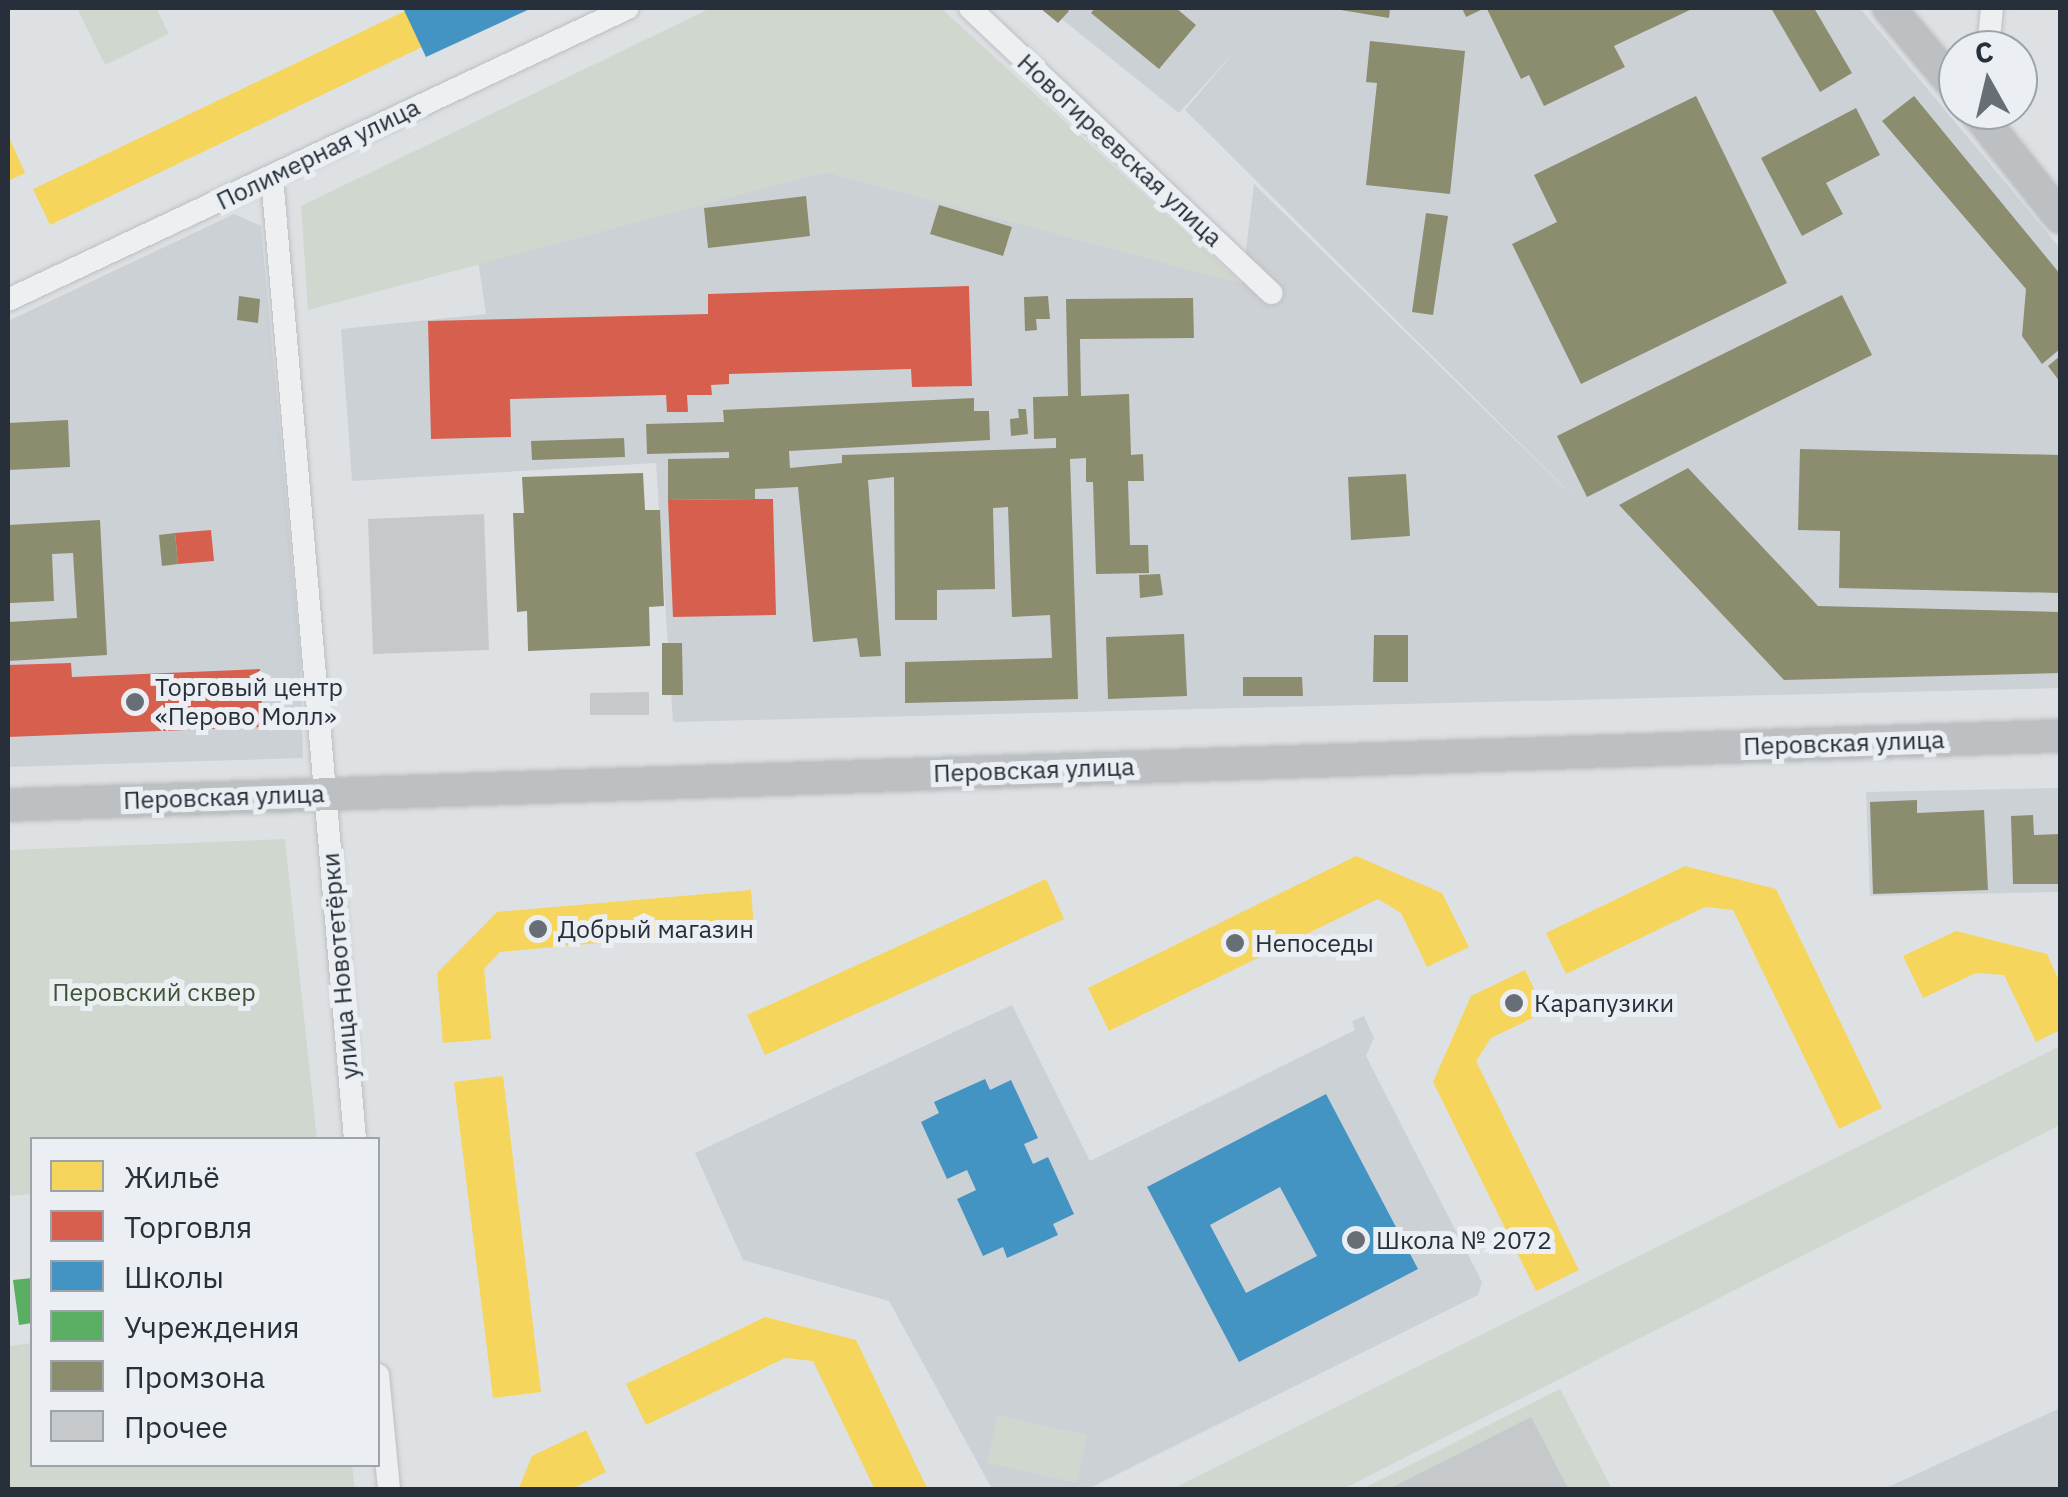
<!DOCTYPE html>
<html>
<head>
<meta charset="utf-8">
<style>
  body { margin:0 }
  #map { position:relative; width:2068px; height:1497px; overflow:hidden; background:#dee1e3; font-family:"IBM Plex Sans",sans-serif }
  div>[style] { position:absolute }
  .built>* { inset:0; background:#ccd1d6 }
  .green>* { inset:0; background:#d0d7cf }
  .homes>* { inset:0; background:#f6d55c }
  .shops>* { inset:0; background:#d6604d }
  .schools>* { inset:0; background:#4393c3 }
  .public>* { inset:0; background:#5aae61 }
  .industry>* { inset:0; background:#8c8c6e }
  .building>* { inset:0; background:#c6c9cb }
  .roads { filter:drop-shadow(0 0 2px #bcbfc1) drop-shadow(0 0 2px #bcbfc1) }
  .street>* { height:22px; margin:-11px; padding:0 11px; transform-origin:11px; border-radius:11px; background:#edeff0 }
  .secondary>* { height:32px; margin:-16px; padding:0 16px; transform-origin:16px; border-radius:16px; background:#bcc0c3 }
  .dots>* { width:28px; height:28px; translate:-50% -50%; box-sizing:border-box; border:5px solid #ebeff3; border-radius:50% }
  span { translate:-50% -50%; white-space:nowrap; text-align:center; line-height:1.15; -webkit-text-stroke:10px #ebeff3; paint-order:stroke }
  .street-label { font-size:25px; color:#27303a }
  .poi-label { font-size:25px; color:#27303a }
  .left { translate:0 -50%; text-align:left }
  .park-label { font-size:25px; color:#3f5436 }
  .frame { position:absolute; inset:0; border:10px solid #27303a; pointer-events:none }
  .legend { position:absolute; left:30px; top:1137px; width:350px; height:330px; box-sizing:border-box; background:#ebeff3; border:2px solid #9da3a9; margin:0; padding:12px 18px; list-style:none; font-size:30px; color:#27303a }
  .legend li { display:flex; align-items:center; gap:20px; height:50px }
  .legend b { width:50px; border:2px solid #9da3a9 }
  .north { position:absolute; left:1938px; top:30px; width:100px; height:100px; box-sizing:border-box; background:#ebeff3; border:2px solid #9da3a9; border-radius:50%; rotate:352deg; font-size:28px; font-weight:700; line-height:40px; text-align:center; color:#27303a }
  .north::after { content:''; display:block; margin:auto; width:35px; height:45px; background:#676e75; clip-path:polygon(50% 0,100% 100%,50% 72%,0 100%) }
</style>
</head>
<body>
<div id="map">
  <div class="built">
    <div style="clip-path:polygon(1048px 8px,1860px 8px,2060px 248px,2060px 688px,673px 722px,656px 463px,352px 481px,341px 329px,486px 314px,478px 260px,826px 172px,1242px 283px,1254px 184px,1601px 524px,1185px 110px,1236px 50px,1179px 113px)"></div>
    <div style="clip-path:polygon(234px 214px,261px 226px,300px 652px,303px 758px,8px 767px,8px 321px)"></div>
    <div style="clip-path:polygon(2060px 788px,2060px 892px,1870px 896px,1866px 792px)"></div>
    <div style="clip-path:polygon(1012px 1005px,1090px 1161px,1355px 1030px,1352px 1021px,1364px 1016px,1374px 1038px,1366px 1056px,1482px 1282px,1478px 1295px,1088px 1489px,992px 1489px,889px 1301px,743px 1260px,695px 1153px)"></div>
    <div style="clip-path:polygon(2060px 1408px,2060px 1489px,1884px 1489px)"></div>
  </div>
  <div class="green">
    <div style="clip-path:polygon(77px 8px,156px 8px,169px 34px,105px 65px)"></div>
    <div style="clip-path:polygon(711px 8px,941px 8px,1242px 284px,826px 172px,308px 310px,301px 206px)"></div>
    <div style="clip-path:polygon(285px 839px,317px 1139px,32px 1140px,32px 1194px,8px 1196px,8px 850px)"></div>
    <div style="clip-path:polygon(2060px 1046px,2060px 1125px,1343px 1489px,1172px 1489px)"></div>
    <div style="clip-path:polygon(32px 1343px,32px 1464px,352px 1465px,355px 1489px,8px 1489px,8px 1346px)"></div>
    <div style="clip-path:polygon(1560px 1389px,1612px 1489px,1360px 1490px)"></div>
    <div style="clip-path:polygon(997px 1415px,1087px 1435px,1077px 1483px,987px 1463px)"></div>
  </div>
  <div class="homes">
    <div style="clip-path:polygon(405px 11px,422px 47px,50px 225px,33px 189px)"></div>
    <div style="clip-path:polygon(8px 135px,25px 173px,8px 181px)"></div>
    <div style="clip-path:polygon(1356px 856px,1442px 893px,1469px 947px,1427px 967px,1401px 913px,1378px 899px,1109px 1031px,1088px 988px)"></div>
    <div style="clip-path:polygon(1685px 866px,1776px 889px,1882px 1108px,1839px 1129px,1733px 910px,1705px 907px,1566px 974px,1546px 933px)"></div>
    <div style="clip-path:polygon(1046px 879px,1064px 919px,765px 1055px,747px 1015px)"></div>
    <div style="clip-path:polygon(751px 890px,754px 929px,500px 952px,484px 969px,491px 1039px,443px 1043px,437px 973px,497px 912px)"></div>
    <div style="clip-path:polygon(1956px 931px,2047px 954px,2060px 983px,2060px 1030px,2036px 1042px,2004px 975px,1976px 973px,1923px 998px,1903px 956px)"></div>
    <div style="clip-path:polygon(1525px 970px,1545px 1012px,1491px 1038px,1476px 1061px,1579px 1270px,1536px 1291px,1433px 1082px,1471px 996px)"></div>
    <div style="clip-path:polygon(503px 1076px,541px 1392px,493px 1398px,454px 1082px)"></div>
    <div style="clip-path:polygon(765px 1317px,856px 1340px,928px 1490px,875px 1490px,813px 1361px,785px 1358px,646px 1425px,626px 1384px)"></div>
    <div style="clip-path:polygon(586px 1430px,606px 1472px,570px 1490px,518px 1490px,532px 1456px)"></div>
  </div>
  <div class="shops">
    <div style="clip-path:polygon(969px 286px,972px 386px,912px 387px,911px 369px,729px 374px,729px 384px,711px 385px,712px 395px,687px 395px,688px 412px,667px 412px,666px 395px,510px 399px,511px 437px,431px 439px,428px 321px,708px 314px,708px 294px)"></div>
    <div style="clip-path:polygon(755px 499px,773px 499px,776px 615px,673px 617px,668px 500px)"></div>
    <div style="clip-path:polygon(211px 530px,214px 561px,178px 564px,175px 533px)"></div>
    <div style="clip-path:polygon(71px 663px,72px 677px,260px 669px,263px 727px,8px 737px,8px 665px)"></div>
  </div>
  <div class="schools">
    <div style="clip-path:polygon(403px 8px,532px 8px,426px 57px)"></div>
    <div style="clip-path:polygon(985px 1079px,990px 1090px,1011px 1080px,1038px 1138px,1024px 1144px,1033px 1164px,1048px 1157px,1074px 1214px,1053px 1224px,1058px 1235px,1007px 1258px,1003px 1247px,983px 1256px,957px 1199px,976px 1190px,967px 1170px,947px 1179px,921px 1122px,939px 1113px,934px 1102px)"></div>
    <div style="clip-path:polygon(evenodd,1326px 1094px,1418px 1269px,1239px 1362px,1147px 1187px,1326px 1094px,1280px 1187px,1317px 1256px,1246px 1293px,1210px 1225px,1280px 1187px)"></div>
  </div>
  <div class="public">
    <div style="clip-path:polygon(32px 1278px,32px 1323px,19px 1325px,13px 1280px)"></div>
  </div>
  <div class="industry">
    <div style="clip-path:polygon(1040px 8px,1065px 8px,1069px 11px,1058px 23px)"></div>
    <div style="clip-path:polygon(1095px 8px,1176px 8px,1196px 25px,1159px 69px,1091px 13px)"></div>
    <div style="clip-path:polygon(1329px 8px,1390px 8px,1389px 18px)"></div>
    <div style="clip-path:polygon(1462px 8px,1485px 8px,1466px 17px)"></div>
    <div style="clip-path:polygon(1694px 8px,1614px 46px,1625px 67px,1544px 106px,1529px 75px,1521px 79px,1487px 9px)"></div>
    <div style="clip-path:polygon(1771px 8px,1814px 8px,1852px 73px,1820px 92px)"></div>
    <div style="clip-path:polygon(1370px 41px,1465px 51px,1450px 194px,1366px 185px,1377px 83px,1366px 82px)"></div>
    <div style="clip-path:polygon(1696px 96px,1787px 283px,1581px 384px,1512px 244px,1557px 222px,1534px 175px)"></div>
    <div style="clip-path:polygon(1914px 96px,2060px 274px,2060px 349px,2042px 364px,2022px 336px,2026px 289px,1882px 121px)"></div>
    <div style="clip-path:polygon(1856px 108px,1880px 155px,1826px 183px,1843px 214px,1802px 236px,1761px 158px)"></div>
    <div style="clip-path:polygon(806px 196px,810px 236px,708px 248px,704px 208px)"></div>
    <div style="clip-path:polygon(939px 205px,1012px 227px,1003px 256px,930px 234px)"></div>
    <div style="clip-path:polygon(1426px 213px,1448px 216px,1433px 315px,1412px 312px)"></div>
    <div style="clip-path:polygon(1842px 295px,1872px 355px,1587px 497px,1557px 436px)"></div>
    <div style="clip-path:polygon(239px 296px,260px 299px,258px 323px,237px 320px)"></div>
    <div style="clip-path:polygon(1048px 296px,1050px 319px,1036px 319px,1037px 330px,1025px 331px,1024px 297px)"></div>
    <div style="clip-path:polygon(1193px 298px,1194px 338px,1080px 339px,1081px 396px,1129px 394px,1131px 455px,1143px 454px,1144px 481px,1128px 481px,1130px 545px,1148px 545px,1149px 573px,1096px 574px,1093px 482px,1086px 482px,1086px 458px,1070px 459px,1078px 699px,905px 703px,905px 662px,1052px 658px,1050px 615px,1012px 617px,1008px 507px,993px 508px,995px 589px,937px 590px,937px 620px,895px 620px,894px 477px,868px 480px,881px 656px,860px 657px,857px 638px,813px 642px,798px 487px,755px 489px,755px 499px,668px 500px,668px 459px,729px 458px,729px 452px,647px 454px,646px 424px,724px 422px,723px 410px,974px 398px,974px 411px,989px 411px,990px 440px,789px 451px,790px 468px,842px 463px,842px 455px,1056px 448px,1056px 438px,1034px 439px,1033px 397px,1068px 396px,1066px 299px)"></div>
    <div style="clip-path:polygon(2060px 356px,2060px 382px,2048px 366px)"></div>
    <div style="clip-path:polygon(1018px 409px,1026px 409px,1028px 434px,1011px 436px,1010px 419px,1019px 418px)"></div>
    <div style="clip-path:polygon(68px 420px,70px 467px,8px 470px,8px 423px)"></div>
    <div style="clip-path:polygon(624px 438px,625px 457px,532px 460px,531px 441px)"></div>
    <div style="clip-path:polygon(1800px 449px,2060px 455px,2060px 593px,1839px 588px,1840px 531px,1798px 530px)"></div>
    <div style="clip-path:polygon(1688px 468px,1818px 606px,2060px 612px,2060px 673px,1784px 680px,1619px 505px)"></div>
    <div style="clip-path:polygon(643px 473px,645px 510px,660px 510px,664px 606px,649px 607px,650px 646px,528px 651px,527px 611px,517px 612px,513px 513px,524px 513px,522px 477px)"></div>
    <div style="clip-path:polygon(1406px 474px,1410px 536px,1351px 540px,1348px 477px)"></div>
    <div style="clip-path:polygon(100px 520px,107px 655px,8px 661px,8px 622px,77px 618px,73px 553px,52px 554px,54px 601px,10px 603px,8px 525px)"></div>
    <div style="clip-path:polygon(175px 533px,178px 564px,162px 566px,159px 535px)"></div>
    <div style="clip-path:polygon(1160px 574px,1163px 595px,1140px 598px,1139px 575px)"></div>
    <div style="clip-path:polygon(1184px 634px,1187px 696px,1108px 699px,1106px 637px)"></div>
    <div style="clip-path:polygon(1374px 635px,1408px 635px,1408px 682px,1373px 682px)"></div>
    <div style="clip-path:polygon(662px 643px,682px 643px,683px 695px,662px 695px)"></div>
    <div style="clip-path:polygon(1243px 677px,1302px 677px,1303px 696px,1243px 696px)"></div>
    <div style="clip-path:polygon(1917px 800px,1917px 813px,1984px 810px,1988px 890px,1873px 894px,1870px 802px)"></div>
    <div style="clip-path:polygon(2033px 815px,2034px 835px,2060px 834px,2060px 884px,2013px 884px,2011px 816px)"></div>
  </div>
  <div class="building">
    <div style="clip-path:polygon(484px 514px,489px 650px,373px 654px,368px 519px)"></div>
    <div style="clip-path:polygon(649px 692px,649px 715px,590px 715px,590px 693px)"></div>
    <div style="clip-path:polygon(1531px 1417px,1569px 1490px,1387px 1490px)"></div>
  </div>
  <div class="roads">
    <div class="street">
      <div style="left:970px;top:8px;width:415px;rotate:43.4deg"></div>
      <div style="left:1988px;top:50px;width:42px;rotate:-84.6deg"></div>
      <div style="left:272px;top:177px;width:967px;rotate:85.07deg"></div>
      <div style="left:8px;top:300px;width:685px;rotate:-25.22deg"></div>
      <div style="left:378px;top:1375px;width:116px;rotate:84.5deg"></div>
    </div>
    <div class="secondary">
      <div style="left:1889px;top:8px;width:107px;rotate:49.9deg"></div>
      <div style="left:1975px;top:110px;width:137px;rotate:51.5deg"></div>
      <div style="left:8px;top:805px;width:2053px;rotate:-1.93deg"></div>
    </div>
  </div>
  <div class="dots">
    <div style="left:135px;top:702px;background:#676e75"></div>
    <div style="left:538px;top:929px;background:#676e75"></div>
    <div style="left:1235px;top:943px;background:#676e75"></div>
    <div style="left:1514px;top:1003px;background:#676e75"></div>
    <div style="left:1356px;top:1240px;background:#676e75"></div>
  </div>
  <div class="street-label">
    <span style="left:1120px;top:150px;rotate:43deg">Новогиреевская улица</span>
    <span style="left:318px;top:154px;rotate:-26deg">Полимерная улица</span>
    <span style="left:1844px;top:743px;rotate:-2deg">Перовская улица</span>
    <span style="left:1034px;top:770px;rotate:-2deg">Перовская улица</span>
    <span style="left:224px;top:797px;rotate:-2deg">Перовская улица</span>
    <span style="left:340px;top:966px;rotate:-95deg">улица Новотетёрки</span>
  </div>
  <div class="poi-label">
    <span class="left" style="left:155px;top:702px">Торговый центр<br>«Перово Молл»</span>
    <span class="left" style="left:558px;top:929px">Добрый магазин</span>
    <span class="left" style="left:1255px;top:943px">Непоседы</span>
    <span class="left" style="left:1534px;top:1003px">Карапузики</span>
    <span class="left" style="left:1376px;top:1240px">Школа № 2072</span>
  </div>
  <div class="park-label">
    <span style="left:154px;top:992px">Перовский сквер</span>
  </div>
  <div class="frame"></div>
  <ul class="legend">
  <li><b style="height:28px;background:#f6d55c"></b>Жильё</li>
  <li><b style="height:28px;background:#d6604d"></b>Торговля</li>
  <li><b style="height:28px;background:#4393c3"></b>Школы</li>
  <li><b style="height:28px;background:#5aae61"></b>Учреждения</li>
  <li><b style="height:28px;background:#8c8c6e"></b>Промзона</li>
  <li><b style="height:28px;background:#c6c9cb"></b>Прочее</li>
  </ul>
  <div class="north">С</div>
</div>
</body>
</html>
